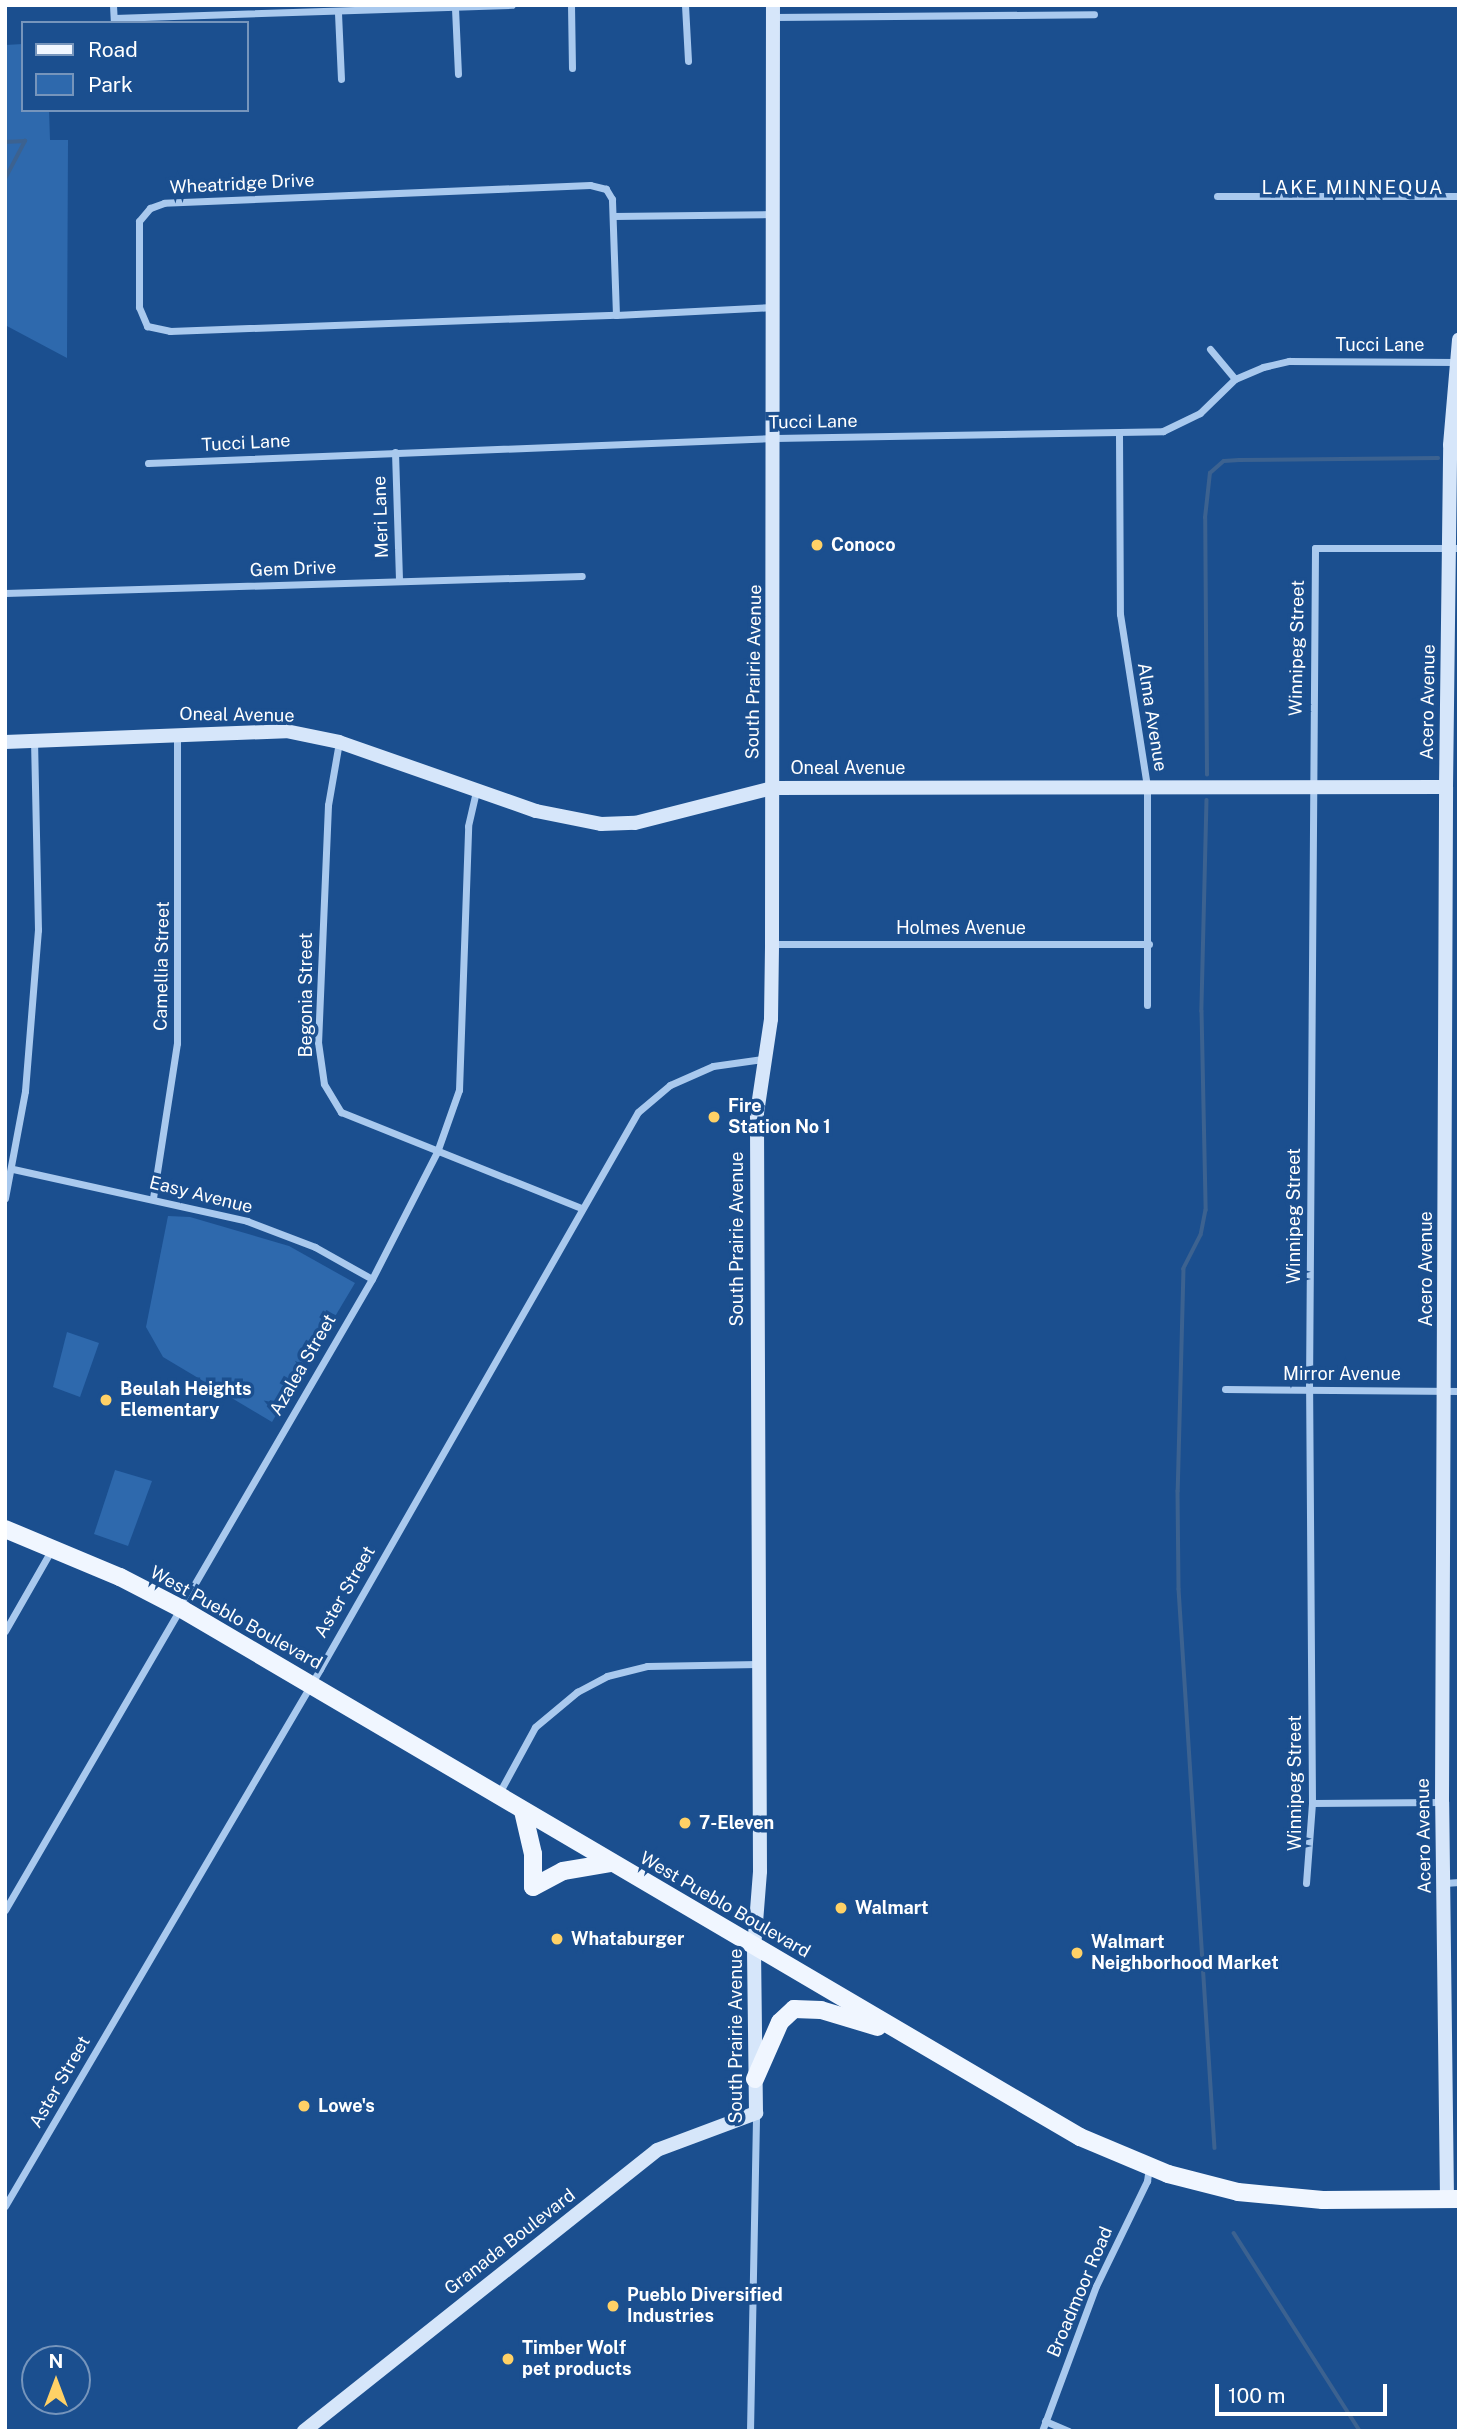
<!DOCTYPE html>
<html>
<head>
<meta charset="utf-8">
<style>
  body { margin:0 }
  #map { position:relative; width:1464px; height:2436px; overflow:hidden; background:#1b4f8f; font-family:"Public Sans",sans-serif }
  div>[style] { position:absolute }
  .green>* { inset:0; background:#2e69ad }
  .stream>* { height:3.5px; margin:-1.75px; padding:0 1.75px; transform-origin:1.75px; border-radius:1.75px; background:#3c6290 }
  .street>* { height:7px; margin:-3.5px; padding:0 3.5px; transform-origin:3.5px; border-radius:3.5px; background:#a9c9ee }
  .secondary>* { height:14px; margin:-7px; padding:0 7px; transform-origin:7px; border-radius:7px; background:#d6e6fa }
  .primary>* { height:18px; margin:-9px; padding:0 9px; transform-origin:9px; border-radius:9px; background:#f0f6ff }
  .dots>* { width:19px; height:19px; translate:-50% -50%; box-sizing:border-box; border:4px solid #1b4f8f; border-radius:50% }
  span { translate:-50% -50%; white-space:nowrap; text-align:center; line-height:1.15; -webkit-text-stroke:7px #1b4f8f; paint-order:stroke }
  .street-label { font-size:18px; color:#fff }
  .poi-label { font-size:18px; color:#fff; font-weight:700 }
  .left { translate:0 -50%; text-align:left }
  .neighbourhood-label { font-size:19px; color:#fff; letter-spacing:2px }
  .frame { position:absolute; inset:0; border:7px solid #fff; pointer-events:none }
  .legend { position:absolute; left:21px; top:21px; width:228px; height:91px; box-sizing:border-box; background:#1b4f8f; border:2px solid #7695bc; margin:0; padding:9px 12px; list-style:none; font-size:21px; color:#fff }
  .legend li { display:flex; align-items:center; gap:14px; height:35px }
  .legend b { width:35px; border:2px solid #7695bc }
  .north { position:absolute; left:21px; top:2345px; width:70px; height:70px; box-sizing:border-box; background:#1b4f8f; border:2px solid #7695bc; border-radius:50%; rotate:0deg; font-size:19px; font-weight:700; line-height:28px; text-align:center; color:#fff }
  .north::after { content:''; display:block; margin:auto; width:24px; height:32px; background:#ffd166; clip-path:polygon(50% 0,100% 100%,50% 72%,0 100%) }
  .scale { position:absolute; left:1215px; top:2384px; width:172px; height:32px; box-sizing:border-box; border:4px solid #fff; border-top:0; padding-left:9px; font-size:21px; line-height:24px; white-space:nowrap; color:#fff; -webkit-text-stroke:5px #1b4f8f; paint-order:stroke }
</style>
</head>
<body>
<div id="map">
  <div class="green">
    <div style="clip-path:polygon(23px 44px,23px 110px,49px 110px,50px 140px,68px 140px,67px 358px,5px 325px,5px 45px)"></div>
    <div style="clip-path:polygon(168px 1216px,190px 1217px,289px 1246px,355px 1283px,272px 1422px,163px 1357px,146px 1327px)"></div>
    <div style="clip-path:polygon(67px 1332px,99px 1343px,80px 1397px,53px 1387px)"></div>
    <div style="clip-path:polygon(115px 1470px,152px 1481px,128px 1546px,94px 1534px)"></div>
  </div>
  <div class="stream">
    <div style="left:5px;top:142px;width:20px;rotate:-3deg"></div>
    <div style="left:5px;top:179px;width:43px;rotate:-62.2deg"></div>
    <div style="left:1207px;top:775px;width:257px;rotate:-90.4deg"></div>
    <div style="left:1205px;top:518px;width:45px;rotate:-83.7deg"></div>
    <div style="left:1210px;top:473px;width:18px;rotate:-41deg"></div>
    <div style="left:1224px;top:461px;width:15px;rotate:-4deg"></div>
    <div style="left:1239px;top:460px;width:199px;rotate:-0.6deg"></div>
    <div style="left:1207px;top:800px;width:211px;rotate:91.4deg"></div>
    <div style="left:1202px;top:1011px;width:199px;rotate:88.8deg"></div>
    <div style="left:1206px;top:1210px;width:25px;rotate:101deg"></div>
    <div style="left:1201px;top:1235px;width:38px;rotate:117deg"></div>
    <div style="left:1184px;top:1269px;width:222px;rotate:91.5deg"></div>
    <div style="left:1178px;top:1491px;width:98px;rotate:89.4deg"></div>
    <div style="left:1179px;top:1589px;width:560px;rotate:86.32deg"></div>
    <div style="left:1234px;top:2233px;width:235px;rotate:57.5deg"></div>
  </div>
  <div class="street">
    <div style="left:113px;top:5px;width:18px;rotate:87deg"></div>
    <div style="left:571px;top:5px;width:63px;rotate:89.1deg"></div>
    <div style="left:685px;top:5px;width:56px;rotate:86.9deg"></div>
    <div style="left:455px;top:8px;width:66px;rotate:87.4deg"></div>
    <div style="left:338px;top:13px;width:66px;rotate:87.4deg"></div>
    <div style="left:774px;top:17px;width:320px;rotate:-0.5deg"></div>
    <div style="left:114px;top:18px;width:398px;rotate:-1.9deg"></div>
    <div style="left:1217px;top:196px;width:242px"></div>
    <div style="left:613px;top:216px;width:161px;rotate:-0.7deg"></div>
    <div style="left:616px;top:315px;width:116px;rotate:-92deg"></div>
    <div style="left:612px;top:199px;width:12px;rotate:-121deg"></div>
    <div style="left:606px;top:189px;width:16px;rotate:-166deg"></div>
    <div style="left:590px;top:185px;width:426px;rotate:177.6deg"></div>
    <div style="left:164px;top:203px;width:15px;rotate:160deg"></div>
    <div style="left:150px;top:208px;width:17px;rotate:130deg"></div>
    <div style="left:139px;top:221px;width:86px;rotate:90deg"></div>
    <div style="left:139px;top:307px;width:21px;rotate:67deg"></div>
    <div style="left:147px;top:326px;width:24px;rotate:12deg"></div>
    <div style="left:170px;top:331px;width:446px;rotate:-2.1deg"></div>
    <div style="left:616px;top:315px;width:158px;rotate:-2.9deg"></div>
    <div style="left:1210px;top:349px;width:39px;rotate:50deg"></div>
    <div style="left:1119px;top:434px;width:180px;rotate:89.7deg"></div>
    <div style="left:1120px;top:614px;width:175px;rotate:81.1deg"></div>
    <div style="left:1147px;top:787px;width:218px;rotate:90deg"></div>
    <div style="left:395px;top:452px;width:129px;rotate:88.2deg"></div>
    <div style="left:148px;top:463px;width:627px;rotate:-2.28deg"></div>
    <div style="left:775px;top:438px;width:388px;rotate:-1deg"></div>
    <div style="left:1163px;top:431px;width:41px;rotate:-25.9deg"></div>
    <div style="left:1200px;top:413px;width:49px;rotate:-44.2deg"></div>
    <div style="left:1235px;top:379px;width:30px;rotate:-23deg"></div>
    <div style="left:1263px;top:367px;width:27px;rotate:-13deg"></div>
    <div style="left:1289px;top:361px;width:168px;rotate:0.3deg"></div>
    <div style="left:5px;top:593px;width:577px;rotate:-1.69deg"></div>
    <div style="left:339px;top:742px;width:64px;rotate:99.9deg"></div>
    <div style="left:328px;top:805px;width:237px;rotate:92.4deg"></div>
    <div style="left:318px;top:1042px;width:42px;rotate:81.9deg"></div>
    <div style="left:324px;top:1084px;width:33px;rotate:59deg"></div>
    <div style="left:341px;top:1112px;width:258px;rotate:21.8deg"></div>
    <div style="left:772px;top:944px;width:377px"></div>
    <div style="left:13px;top:1169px;width:240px;rotate:12.5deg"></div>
    <div style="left:247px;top:1221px;width:73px;rotate:20.9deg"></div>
    <div style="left:315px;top:1247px;width:65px;rotate:29.3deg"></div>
    <div style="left:5px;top:1198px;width:109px;rotate:-79.4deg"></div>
    <div style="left:25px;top:1091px;width:162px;rotate:-85.4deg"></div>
    <div style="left:38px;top:930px;width:189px;rotate:-91.2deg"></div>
    <div style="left:153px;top:1198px;width:157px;rotate:-81.2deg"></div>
    <div style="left:177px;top:1043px;width:309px;rotate:-90deg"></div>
    <div style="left:1225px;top:1389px;width:234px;rotate:0.5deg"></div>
    <div style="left:5px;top:1631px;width:95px;rotate:-60.2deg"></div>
    <div style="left:498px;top:1795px;width:77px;rotate:-61.4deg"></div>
    <div style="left:535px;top:1727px;width:55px;rotate:-39.8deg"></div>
    <div style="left:577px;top:1692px;width:34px;rotate:-28deg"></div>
    <div style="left:607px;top:1676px;width:41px;rotate:-14deg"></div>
    <div style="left:647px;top:1666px;width:111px;rotate:-1deg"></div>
    <div style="left:1312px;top:1803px;width:130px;rotate:-0.4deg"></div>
    <div style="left:1306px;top:1883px;width:80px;rotate:-85.7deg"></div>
    <div style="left:1312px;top:1803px;width:414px;rotate:-90.4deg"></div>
    <div style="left:1309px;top:1389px;width:841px;rotate:-89.59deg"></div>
    <div style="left:1315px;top:548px;width:144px"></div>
    <div style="left:1445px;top:1883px;width:14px;rotate:-4deg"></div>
    <div style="left:5px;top:1910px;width:730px;rotate:-59.82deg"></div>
    <div style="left:372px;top:1279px;width:143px;rotate:-62.9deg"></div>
    <div style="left:437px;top:1152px;width:66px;rotate:-70.5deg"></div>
    <div style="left:459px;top:1090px;width:264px;rotate:-88deg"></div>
    <div style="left:468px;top:826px;width:39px;rotate:-77deg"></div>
    <div style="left:5px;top:2206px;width:623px;rotate:-59.6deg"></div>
    <div style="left:320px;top:1669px;width:641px;rotate:-60.28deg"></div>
    <div style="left:638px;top:1112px;width:42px;rotate:-40.2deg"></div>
    <div style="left:670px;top:1085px;width:47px;rotate:-23.8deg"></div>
    <div style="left:713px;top:1066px;width:50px;rotate:-8deg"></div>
    <div style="left:1045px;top:2421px;width:26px;rotate:23deg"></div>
    <div style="left:750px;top:2431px;width:318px;rotate:-88.9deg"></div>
    <div style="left:1042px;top:2431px;width:155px;rotate:-69.6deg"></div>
    <div style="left:1096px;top:2286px;width:117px;rotate:-64.1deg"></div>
    <div style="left:1147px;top:2181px;width:14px;rotate:-82deg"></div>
  </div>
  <div class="secondary">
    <div style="left:5px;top:742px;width:281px;rotate:-2.2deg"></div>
    <div style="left:286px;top:731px;width:54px;rotate:11.7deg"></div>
    <div style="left:339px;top:742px;width:209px;rotate:19.3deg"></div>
    <div style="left:536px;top:811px;width:66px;rotate:11.3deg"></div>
    <div style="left:601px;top:824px;width:34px;rotate:-2deg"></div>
    <div style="left:635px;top:823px;width:141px;rotate:-14.3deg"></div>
    <div style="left:772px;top:788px;width:674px;rotate:-0.09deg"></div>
    <div style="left:1447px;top:2199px;width:397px;rotate:-90.7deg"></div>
    <div style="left:1442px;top:1802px;width:1015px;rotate:-89.77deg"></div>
    <div style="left:1446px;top:787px;width:342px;rotate:-89.3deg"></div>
    <div style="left:1450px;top:445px;width:106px;rotate:-85.1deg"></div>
    <div style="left:304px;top:2431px;width:451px;rotate:-38.5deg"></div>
    <div style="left:657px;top:2150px;width:106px;rotate:-20.5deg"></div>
    <div style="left:756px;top:2113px;width:165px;rotate:-90.7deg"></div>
    <div style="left:754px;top:1948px;width:77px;rotate:-85.5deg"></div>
    <div style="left:760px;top:1871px;width:758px;rotate:-90.23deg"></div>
    <div style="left:757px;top:1113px;width:95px;rotate:-81.5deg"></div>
    <div style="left:771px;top:1019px;width:75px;rotate:-89.2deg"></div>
    <div style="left:772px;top:944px;width:939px;rotate:-89.94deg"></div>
  </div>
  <div class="primary">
    <div style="left:5px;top:1529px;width:125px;rotate:22.7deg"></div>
    <div style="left:120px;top:1577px;width:68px;rotate:27.3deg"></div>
    <div style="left:180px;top:1608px;width:1044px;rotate:30.45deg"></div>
    <div style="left:1080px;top:2137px;width:95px;rotate:22.8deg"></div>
    <div style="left:1168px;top:2174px;width:72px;rotate:14.4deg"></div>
    <div style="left:1238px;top:2192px;width:85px;rotate:5.4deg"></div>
    <div style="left:1323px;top:2200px;width:136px;rotate:-0.4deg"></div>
    <div style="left:523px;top:1811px;width:44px;rotate:76.9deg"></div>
    <div style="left:533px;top:1854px;width:33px;rotate:90deg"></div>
    <div style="left:533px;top:1887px;width:34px;rotate:-28deg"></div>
    <div style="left:563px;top:1871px;width:49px;rotate:-9.5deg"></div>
    <div style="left:755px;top:2079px;width:62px;rotate:-66.3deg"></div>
    <div style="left:780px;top:2022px;width:19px;rotate:-43deg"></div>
    <div style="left:794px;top:2009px;width:27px;rotate:2deg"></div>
    <div style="left:821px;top:2010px;width:59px;rotate:16.6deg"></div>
  </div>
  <div class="dots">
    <div style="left:817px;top:545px;background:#ffd166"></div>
    <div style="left:714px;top:1117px;background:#ffd166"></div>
    <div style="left:106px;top:1400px;background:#ffd166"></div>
    <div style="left:685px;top:1823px;background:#ffd166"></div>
    <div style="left:841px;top:1908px;background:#ffd166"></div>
    <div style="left:557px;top:1939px;background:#ffd166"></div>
    <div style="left:1077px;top:1953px;background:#ffd166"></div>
    <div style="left:304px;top:2106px;background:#ffd166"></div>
    <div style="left:613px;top:2306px;background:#ffd166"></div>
    <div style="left:508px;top:2359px;background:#ffd166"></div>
  </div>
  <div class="street-label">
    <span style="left:242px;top:184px;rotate:-3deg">Wheatridge Drive</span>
    <span style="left:1380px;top:345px">Tucci Lane</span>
    <span style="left:813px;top:422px;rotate:-1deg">Tucci Lane</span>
    <span style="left:246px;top:443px;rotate:-3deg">Tucci Lane</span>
    <span style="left:381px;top:517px;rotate:-92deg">Meri Lane</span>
    <span style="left:293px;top:569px;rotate:-2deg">Gem Drive</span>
    <span style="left:1297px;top:648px;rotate:-89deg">Winnipeg Street</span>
    <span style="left:754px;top:672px;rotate:-89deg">South Prairie Avenue</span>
    <span style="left:1428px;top:702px;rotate:-89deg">Acero Avenue</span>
    <span style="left:237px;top:715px;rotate:1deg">Oneal Avenue</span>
    <span style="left:1152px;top:717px;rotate:81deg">Alma Avenue</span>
    <span style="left:848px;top:768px">Oneal Avenue</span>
    <span style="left:961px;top:928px">Holmes Avenue</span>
    <span style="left:162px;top:966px;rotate:-89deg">Camellia Street</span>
    <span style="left:306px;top:995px;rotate:-90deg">Begonia Street</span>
    <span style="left:201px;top:1195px;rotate:14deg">Easy Avenue</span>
    <span style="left:1294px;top:1216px;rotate:-90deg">Winnipeg Street</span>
    <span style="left:737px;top:1239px;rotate:-90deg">South Prairie Avenue</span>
    <span style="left:1426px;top:1269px;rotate:-90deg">Acero Avenue</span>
    <span style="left:303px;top:1365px;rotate:-60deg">Azalea Street</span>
    <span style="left:1342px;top:1374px">Mirror Avenue</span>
    <span style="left:345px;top:1592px;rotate:-60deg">Aster Street</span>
    <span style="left:236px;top:1618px;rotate:29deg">West Pueblo Boulevard</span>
    <span style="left:1295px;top:1783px;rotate:-90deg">Winnipeg Street</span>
    <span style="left:1424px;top:1836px;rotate:-91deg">Acero Avenue</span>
    <span style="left:725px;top:1905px;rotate:30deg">West Pueblo Boulevard</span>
    <span style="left:736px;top:2036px;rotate:-90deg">South Prairie Avenue</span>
    <span style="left:60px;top:2082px;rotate:-60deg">Aster Street</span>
    <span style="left:510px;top:2242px;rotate:-38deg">Granada Boulevard</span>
    <span style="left:1080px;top:2292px;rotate:-67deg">Broadmoor Road</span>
  </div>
  <div class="poi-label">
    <span class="left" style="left:831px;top:545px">Conoco</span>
    <span class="left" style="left:728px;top:1117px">Fire<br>Station No 1</span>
    <span class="left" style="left:120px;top:1400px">Beulah Heights<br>Elementary</span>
    <span class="left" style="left:699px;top:1823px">7-Eleven</span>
    <span class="left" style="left:855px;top:1908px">Walmart</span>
    <span class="left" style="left:571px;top:1939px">Whataburger</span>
    <span class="left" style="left:1091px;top:1953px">Walmart<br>Neighborhood Market</span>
    <span class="left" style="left:318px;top:2106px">Lowe's</span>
    <span class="left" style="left:627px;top:2306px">Pueblo Diversified<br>Industries</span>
    <span class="left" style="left:522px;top:2359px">Timber Wolf<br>pet products</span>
  </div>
  <div class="neighbourhood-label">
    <span style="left:1353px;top:188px">LAKE MINNEQUA</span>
  </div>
  <div class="frame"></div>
  <ul class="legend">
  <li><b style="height:9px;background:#f0f6ff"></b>Road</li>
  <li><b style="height:19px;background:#2e69ad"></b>Park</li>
  </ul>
  <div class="north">N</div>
  <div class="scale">100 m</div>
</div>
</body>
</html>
